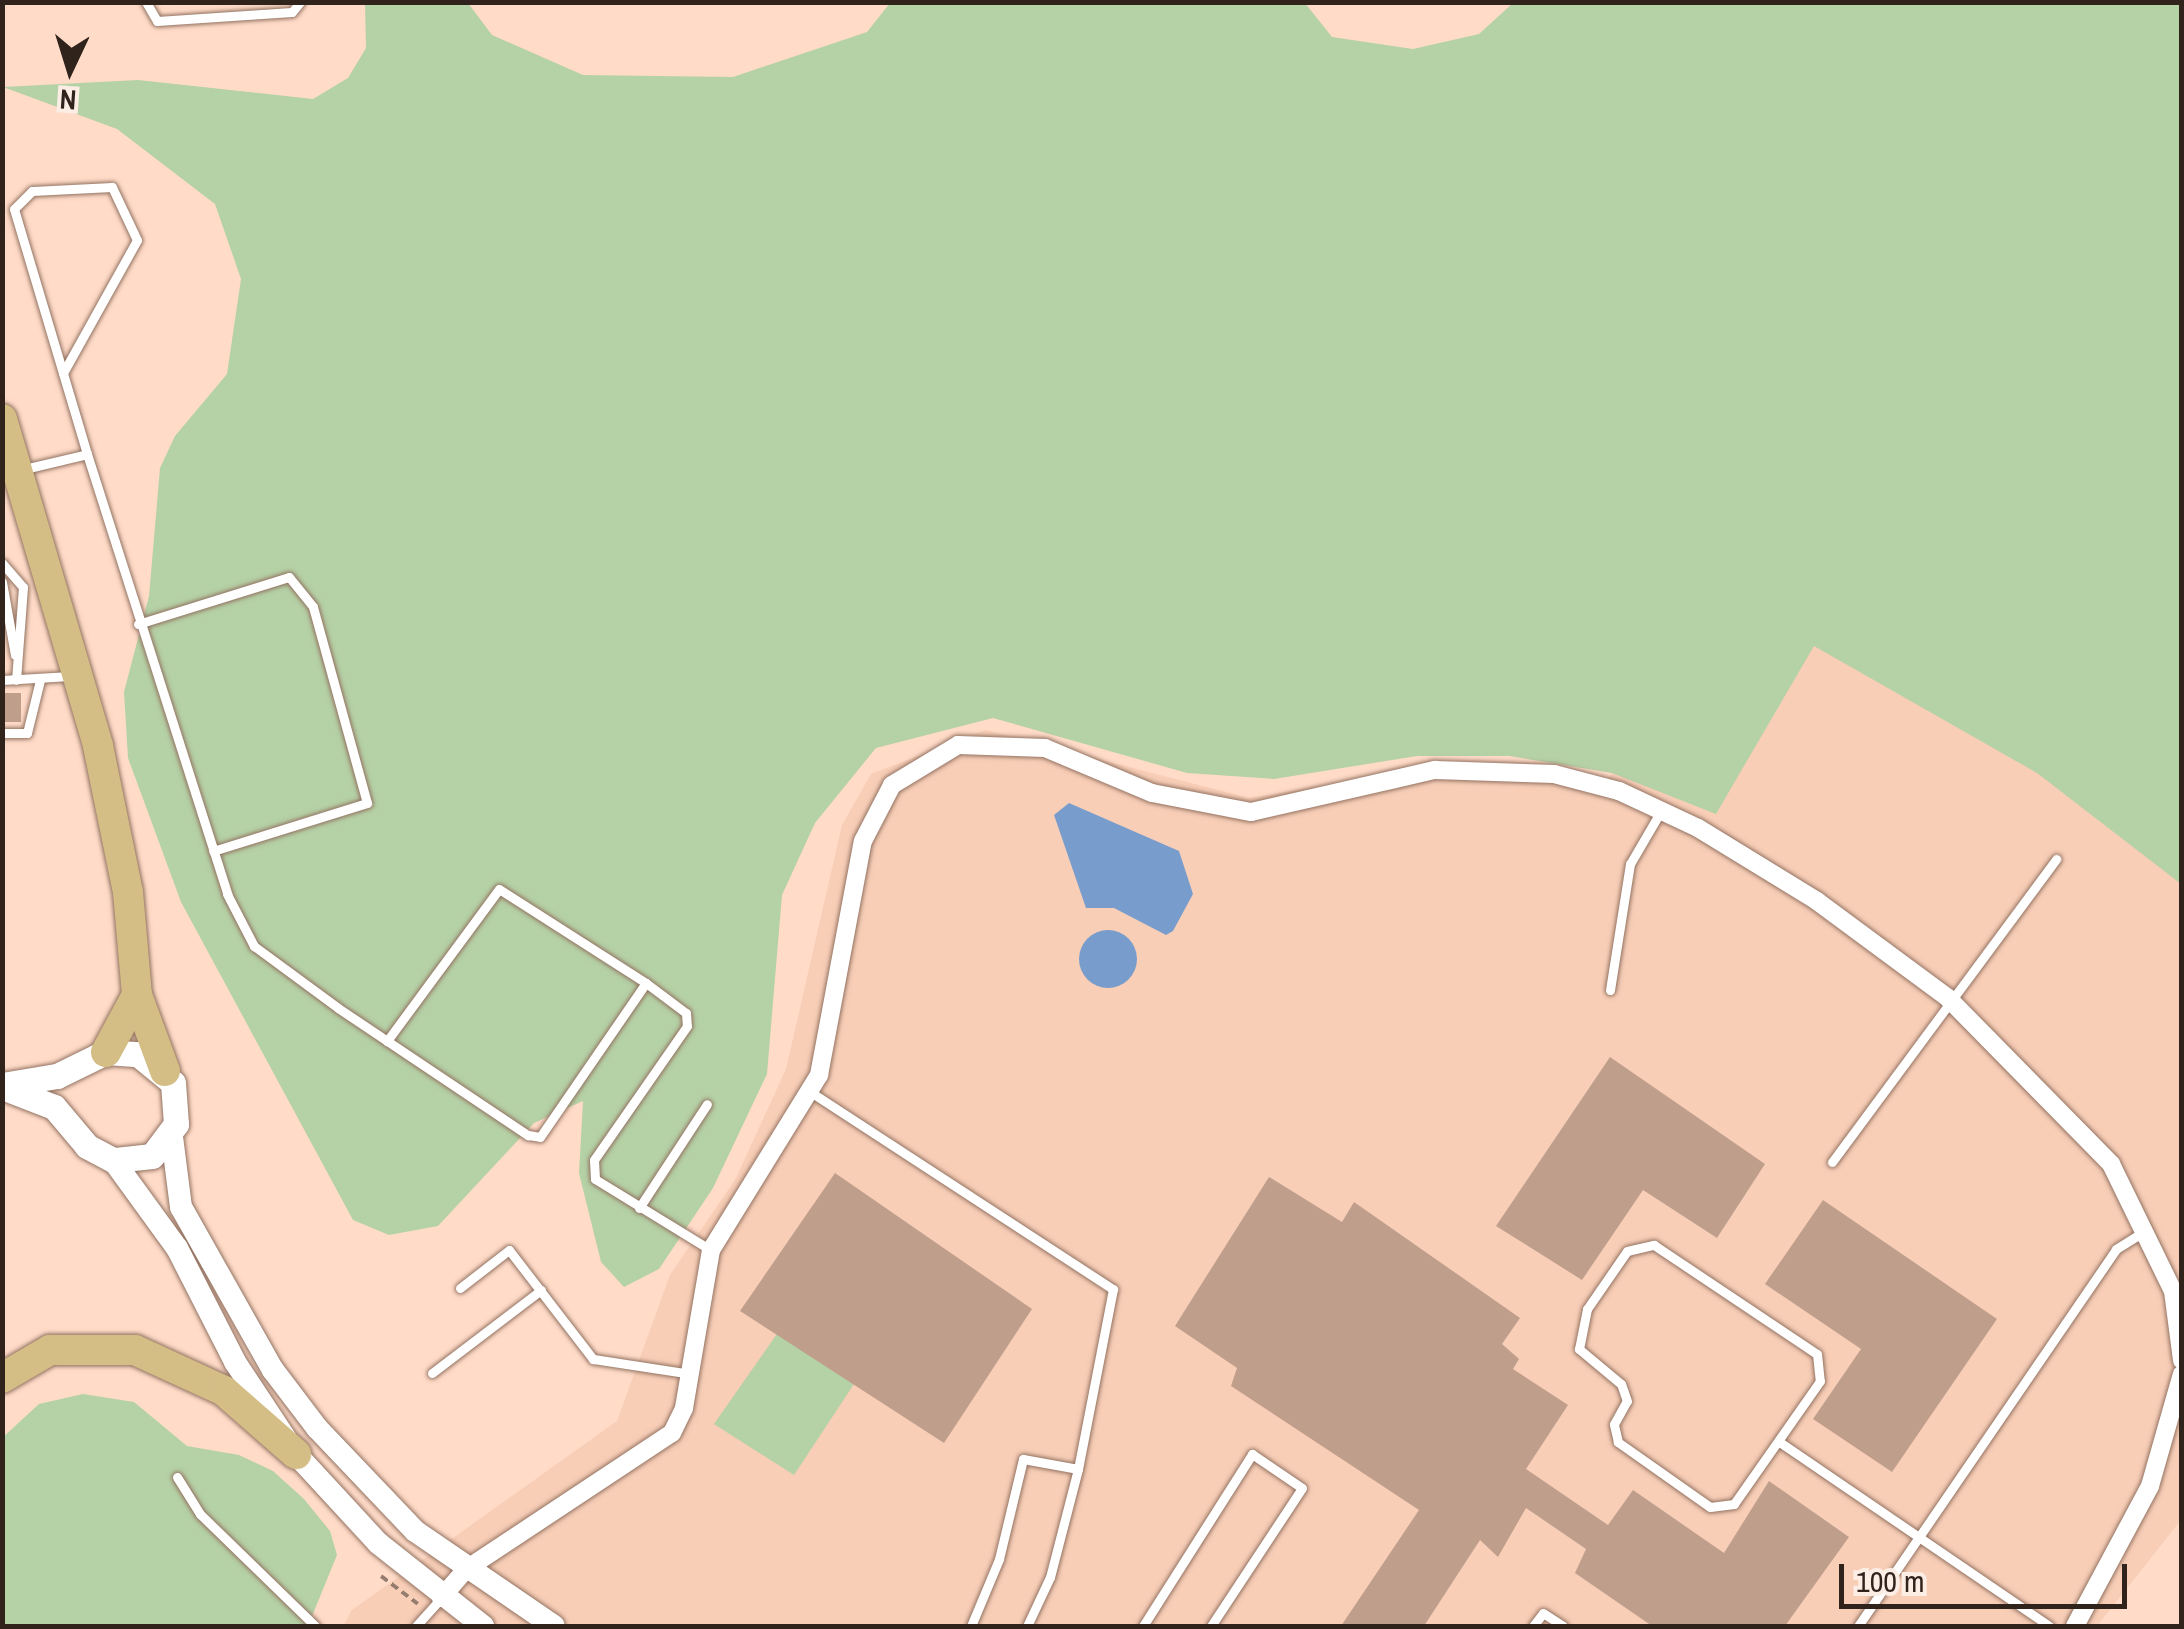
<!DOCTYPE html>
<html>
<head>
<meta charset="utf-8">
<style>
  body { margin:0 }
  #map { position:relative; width:2184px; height:1629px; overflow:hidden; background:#ffdbc8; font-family:"Archivo Narrow",sans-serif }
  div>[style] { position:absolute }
  .built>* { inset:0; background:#f8ceb7 }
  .green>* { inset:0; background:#b5d1a6 }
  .water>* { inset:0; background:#789dcc }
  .round { border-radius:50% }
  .building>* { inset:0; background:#c09e8c }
  .path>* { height:4px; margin-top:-2px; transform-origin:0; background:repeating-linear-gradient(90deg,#947c6f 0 8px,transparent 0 13px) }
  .roads { filter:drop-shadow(0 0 2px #937362) drop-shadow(0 0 2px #937362) }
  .service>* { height:9px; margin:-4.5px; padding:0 4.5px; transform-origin:4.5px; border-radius:4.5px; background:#fff }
  .minor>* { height:18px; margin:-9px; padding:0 9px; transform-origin:9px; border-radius:9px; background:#fff }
  .tertiary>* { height:22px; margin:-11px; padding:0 11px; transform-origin:11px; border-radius:11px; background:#fff }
  .secondary>* { height:25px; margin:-12.5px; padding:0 12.5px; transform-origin:12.5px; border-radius:12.5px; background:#fff }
  .primary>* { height:30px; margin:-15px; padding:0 15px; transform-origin:15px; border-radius:15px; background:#d4be86 }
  span { translate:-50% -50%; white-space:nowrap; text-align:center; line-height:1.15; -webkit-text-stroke:8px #fcede5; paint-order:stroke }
  .frame { position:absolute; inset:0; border:5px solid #30231c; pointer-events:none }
  .north { position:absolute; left:20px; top:20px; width:100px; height:100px; -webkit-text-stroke:8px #fcede5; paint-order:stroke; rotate:184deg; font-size:28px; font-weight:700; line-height:40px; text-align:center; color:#30231c }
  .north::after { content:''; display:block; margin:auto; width:35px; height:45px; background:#30231c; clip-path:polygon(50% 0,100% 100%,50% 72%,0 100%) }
  .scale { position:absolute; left:1839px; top:1564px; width:288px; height:45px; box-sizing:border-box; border:5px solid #30231c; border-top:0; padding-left:12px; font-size:30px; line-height:35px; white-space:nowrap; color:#30231c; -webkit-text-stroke:8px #fcede5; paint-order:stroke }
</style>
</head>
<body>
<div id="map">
  <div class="built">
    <div style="clip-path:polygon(1883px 489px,2181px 711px,2181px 1520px,2097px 1626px,343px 1626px,352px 1610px,617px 1421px,670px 1275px,735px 1180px,786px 1069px,842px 825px,871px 774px,986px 730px,1249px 798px,1471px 761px,1607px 779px)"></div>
  </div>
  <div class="green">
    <div style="clip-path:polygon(365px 2px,468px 3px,492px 35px,583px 75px,733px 77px,867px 32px,890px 3px,1305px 3px,1332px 37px,1413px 49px,1479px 34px,1513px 3px,2181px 3px,2181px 884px,2037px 773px,1814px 646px,1716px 814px,1612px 773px,1509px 756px,1417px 756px,1274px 779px,1187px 773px,993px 718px,876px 748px,815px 823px,782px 895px,767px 1074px,713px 1188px,659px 1269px,624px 1287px,601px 1262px,579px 1173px,583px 1101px,534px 1123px,438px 1226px,389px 1235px,353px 1220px,181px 902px,128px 758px,124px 692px,149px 596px,160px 468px,175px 436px,227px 374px,241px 279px,215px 204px,117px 129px,3px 87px,138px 80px,313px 99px,348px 78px,366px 48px)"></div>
    <div style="clip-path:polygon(779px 1331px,856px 1381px,794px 1475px,714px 1424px)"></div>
    <div style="clip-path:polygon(83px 1394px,134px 1402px,187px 1446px,239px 1455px,273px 1471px,304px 1499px,330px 1531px,337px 1555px,308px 1626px,3px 1626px,2px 1438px,39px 1404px)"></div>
  </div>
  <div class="water">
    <div style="clip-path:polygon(1069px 803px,1179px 851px,1193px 894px,1173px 931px,1166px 935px,1114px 908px,1086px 908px,1054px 815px)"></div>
    <div class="round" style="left:1079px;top:930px;width:58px;height:58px"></div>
  </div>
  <div class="building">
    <div style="clip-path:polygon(2px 693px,21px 693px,21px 722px,2px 722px)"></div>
    <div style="clip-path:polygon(1610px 1057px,1765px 1164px,1717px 1238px,1643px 1190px,1582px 1280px,1496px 1226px)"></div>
    <div style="clip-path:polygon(835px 1173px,1032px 1309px,944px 1443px,740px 1311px)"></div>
    <div style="clip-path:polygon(1269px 1177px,1342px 1222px,1354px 1202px,1520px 1318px,1502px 1344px,1519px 1359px,1513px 1369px,1568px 1405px,1526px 1469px,1608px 1525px,1633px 1490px,1724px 1553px,1769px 1481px,1849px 1537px,1785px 1626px,1652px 1626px,1575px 1573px,1586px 1549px,1526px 1508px,1498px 1557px,1480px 1540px,1424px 1626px,1341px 1626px,1419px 1510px,1231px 1386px,1237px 1368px,1175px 1326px)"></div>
    <div style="clip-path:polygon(1823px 1200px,1997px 1319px,1892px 1472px,1813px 1419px,1861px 1349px,1765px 1284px)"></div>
  </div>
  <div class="path">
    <div style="left:381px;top:1576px;width:46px;rotate:37.1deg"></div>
  </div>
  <div class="roads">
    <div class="service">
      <div style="left:146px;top:2px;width:22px;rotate:60deg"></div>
      <div style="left:157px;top:21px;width:135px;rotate:-3.8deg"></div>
      <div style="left:292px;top:12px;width:13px;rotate:-51deg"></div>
      <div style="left:63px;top:373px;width:152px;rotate:-60.9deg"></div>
      <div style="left:137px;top:240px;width:59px;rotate:-115.3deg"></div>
      <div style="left:112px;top:187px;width:80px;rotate:177.1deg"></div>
      <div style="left:32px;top:191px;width:25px;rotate:135deg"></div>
      <div style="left:14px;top:209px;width:256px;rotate:73.4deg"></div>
      <div style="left:20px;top:470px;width:69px;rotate:-13.4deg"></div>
      <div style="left:87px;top:454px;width:462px;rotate:72.3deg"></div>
      <div style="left:227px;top:894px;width:59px;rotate:62.6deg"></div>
      <div style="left:254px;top:946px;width:104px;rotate:36.4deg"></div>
      <div style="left:338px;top:1008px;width:229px;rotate:33.8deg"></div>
      <div style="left:528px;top:1135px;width:12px;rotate:9deg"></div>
      <div style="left:540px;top:1137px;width:187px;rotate:-55.5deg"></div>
      <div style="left:646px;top:983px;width:174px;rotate:-147.4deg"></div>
      <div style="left:499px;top:889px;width:189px;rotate:126.4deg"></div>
      <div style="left:2px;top:563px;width:32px;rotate:49deg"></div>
      <div style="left:23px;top:587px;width:93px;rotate:94.3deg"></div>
      <div style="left:2px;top:582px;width:74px;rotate:79.9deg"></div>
      <div style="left:138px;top:624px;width:158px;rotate:-17.3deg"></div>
      <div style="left:289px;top:577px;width:38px;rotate:51deg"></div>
      <div style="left:313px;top:607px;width:203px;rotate:74.6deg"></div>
      <div style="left:367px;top:803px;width:161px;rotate:162.7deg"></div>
      <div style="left:2px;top:680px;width:68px;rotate:-3.4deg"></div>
      <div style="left:2px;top:733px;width:25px"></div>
      <div style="left:27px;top:733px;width:55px;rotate:-76.2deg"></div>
      <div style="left:646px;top:983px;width:50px;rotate:36.9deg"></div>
      <div style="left:686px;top:1013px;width:13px;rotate:86deg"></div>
      <div style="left:687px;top:1026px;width:163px;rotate:124.8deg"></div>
      <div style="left:594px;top:1160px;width:19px;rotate:87deg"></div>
      <div style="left:595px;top:1179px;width:136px;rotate:31.5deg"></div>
      <div style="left:1610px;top:990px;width:128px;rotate:-81deg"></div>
      <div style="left:1630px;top:864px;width:61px;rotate:-59.7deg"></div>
      <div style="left:809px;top:1091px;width:363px;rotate:33.1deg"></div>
      <div style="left:1113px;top:1289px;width:183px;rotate:101deg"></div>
      <div style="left:1078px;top:1469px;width:112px;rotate:104.5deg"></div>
      <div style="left:1050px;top:1577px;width:54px;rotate:115.1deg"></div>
      <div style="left:1832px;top:1162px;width:377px;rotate:-53.5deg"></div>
      <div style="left:639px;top:1208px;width:124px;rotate:-56.8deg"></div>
      <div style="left:1654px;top:1245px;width:196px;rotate:33.8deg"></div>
      <div style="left:1817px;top:1354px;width:27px;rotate:84deg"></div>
      <div style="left:1820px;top:1381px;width:150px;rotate:125deg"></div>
      <div style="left:1734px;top:1504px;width:24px;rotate:173deg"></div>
      <div style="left:1710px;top:1507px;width:113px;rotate:-144.8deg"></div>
      <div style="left:1618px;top:1442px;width:18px;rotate:-103deg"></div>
      <div style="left:1614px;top:1424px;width:26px;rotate:-61deg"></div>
      <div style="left:1627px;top:1401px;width:18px;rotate:-109deg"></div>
      <div style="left:1621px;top:1384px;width:55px;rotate:-140.2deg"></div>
      <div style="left:1579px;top:1349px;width:41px;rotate:-78.7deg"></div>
      <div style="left:1587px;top:1309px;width:70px;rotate:-55.4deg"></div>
      <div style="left:1627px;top:1251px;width:28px;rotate:-13deg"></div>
      <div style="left:460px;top:1288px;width:62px;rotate:-37.8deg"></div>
      <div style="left:509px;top:1250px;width:138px;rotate:52.4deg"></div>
      <div style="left:593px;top:1359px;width:99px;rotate:8.7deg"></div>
      <div style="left:432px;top:1373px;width:137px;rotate:-37.3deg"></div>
      <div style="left:1781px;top:1443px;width:325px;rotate:34.3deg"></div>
      <div style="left:177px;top:1477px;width:44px;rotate:58.1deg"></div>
      <div style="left:200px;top:1514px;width:161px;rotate:44.2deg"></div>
      <div style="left:416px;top:1626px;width:38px;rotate:-48deg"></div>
      <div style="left:971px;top:1626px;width:73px;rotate:-67.3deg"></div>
      <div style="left:999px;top:1559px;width:103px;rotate:-76.5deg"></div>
      <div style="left:1023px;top:1459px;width:56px;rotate:10.3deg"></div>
      <div style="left:1143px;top:1626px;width:204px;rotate:-57.6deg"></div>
      <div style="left:1252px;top:1454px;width:60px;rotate:34.2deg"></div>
      <div style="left:1302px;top:1488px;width:165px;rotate:123.4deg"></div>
      <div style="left:1533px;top:1626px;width:16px;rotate:-52deg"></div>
      <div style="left:1543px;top:1613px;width:24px;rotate:33deg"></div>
      <div style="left:1858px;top:1626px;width:457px;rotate:-55.6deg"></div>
      <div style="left:2116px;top:1249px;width:34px;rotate:-32deg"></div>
    </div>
    <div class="minor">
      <div style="left:441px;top:1598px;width:37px;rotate:-49deg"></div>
      <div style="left:465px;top:1570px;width:248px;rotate:-33.5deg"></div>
      <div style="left:672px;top:1433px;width:28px;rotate:-64deg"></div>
      <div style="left:684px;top:1408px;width:160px;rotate:-80.3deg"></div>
      <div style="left:711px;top:1250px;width:206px;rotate:-58.3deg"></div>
      <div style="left:819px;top:1075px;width:238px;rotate:-79.4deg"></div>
      <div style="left:863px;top:841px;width:63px;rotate:-62.6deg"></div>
      <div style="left:892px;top:785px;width:77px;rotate:-31.2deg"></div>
      <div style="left:958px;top:745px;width:87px;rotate:2deg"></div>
      <div style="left:1045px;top:748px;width:116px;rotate:22.8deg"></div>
      <div style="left:1152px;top:793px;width:101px;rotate:10.9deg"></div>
      <div style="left:1251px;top:812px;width:189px;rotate:-12.9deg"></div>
      <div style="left:1435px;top:770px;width:119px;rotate:1.9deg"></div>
      <div style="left:1554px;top:774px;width:67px;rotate:14.7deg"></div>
      <div style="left:1619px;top:791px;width:87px;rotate:25.1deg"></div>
      <div style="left:1698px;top:828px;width:140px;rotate:31.5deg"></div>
      <div style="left:1817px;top:901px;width:163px;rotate:36.5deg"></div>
      <div style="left:1948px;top:998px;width:233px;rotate:45.5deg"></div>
      <div style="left:2111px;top:1164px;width:141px;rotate:64deg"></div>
      <div style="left:2173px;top:1291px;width:70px;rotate:82.6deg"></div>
      <div style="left:2075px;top:1626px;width:159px;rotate:-61.8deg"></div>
      <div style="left:2150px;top:1486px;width:116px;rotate:-74.1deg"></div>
    </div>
    <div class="tertiary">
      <div style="left:172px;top:1137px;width:71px;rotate:82.7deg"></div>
      <div style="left:181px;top:1207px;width:187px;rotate:60.6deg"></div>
      <div style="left:273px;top:1370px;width:73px;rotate:52.8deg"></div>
      <div style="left:317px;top:1428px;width:142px;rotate:46.4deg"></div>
      <div style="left:415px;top:1531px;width:168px;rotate:34.4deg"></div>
      <div style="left:113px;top:1160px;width:109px;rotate:54deg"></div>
      <div style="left:177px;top:1248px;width:128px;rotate:63deg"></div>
      <div style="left:235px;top:1362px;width:110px;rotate:56.5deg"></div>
      <div style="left:296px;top:1454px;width:121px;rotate:47.3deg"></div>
      <div style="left:378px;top:1543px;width:134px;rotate:38.3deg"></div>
    </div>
    <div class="secondary">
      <div style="left:2px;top:1085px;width:56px;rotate:-9.3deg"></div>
      <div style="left:57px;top:1076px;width:55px;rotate:-26.1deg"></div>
      <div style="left:106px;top:1052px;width:32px;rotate:4deg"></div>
      <div style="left:138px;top:1054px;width:45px;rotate:39.6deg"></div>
      <div style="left:173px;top:1083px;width:41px;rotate:85.8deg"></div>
      <div style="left:176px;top:1124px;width:40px;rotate:127deg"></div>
      <div style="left:152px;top:1156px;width:39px;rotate:174deg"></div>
      <div style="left:113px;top:1160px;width:30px;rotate:-152deg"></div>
      <div style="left:87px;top:1146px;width:51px;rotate:-130.2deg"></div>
      <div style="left:54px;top:1107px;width:56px;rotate:-159deg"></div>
    </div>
    <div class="primary">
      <div style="left:2px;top:419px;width:341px;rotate:73.6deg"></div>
      <div style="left:98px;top:746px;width:149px;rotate:78.4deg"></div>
      <div style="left:128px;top:892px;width:103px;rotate:85deg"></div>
      <div style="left:137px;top:995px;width:65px;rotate:118.5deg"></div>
      <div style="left:137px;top:995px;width:81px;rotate:69.8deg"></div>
      <div style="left:2px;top:1378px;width:56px;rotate:-30.3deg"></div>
      <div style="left:50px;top:1350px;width:85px"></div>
      <div style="left:135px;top:1350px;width:98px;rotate:24.7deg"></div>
      <div style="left:224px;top:1391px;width:96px;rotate:41.2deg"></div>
    </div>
  </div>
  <div class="frame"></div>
  <div class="north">N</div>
  <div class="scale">100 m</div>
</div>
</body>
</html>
